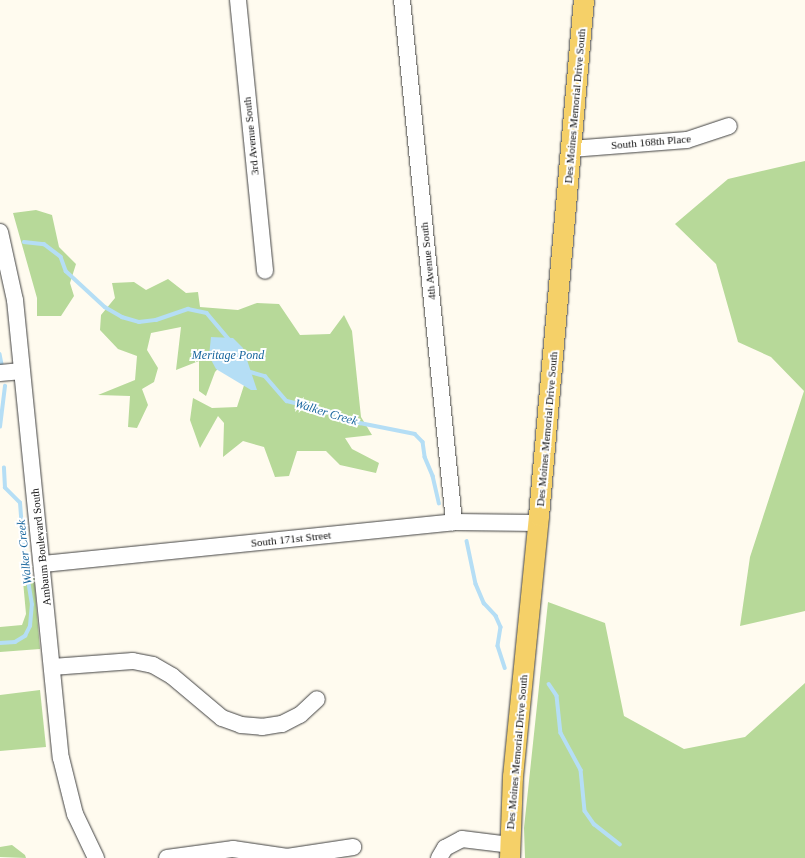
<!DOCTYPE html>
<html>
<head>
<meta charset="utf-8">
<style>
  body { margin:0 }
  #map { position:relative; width:805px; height:858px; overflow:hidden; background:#fffbef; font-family:"Times New Roman",serif }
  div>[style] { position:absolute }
  .forest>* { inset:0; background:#b7d999 }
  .water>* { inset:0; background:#b5def5 }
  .stream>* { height:3.5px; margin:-1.75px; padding:0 1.75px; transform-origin:1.75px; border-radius:1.75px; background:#b5def5 }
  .roads { filter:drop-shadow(0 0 1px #414141) drop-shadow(0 0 1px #414141) }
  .minor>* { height:16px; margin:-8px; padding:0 8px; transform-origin:8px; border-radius:8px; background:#fff }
  .major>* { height:20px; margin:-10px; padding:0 10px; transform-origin:10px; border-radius:10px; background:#f5d068 }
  span { translate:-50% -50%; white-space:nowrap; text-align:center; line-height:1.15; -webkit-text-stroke:4px #fff; paint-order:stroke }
  .street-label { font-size:11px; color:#0e0e0e }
  .water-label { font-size:12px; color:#19679e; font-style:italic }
</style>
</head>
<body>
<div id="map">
  <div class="forest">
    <div style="clip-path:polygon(805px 161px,805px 611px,740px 626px,750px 557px,804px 391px,771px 357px,738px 342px,716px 264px,675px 224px,728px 179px)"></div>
    <div style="clip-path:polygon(36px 210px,52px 215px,59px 247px,76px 264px,70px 283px,74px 296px,61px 316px,37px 316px,37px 298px,13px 213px)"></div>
    <div style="clip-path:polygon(168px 279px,186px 293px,198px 292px,200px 307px,238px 310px,257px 303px,279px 304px,300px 335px,330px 334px,344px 315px,352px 331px,361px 417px,372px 435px,345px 438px,352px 449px,379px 463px,376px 473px,340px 465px,326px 451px,297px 451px,289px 476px,275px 477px,264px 447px,243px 441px,223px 457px,224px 423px,218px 416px,200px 448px,190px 420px,193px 398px,212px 408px,237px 407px,246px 379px,231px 354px,215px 372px,206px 396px,199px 391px,199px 361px,176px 370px,181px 327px,151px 333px,147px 350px,158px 368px,154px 382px,142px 389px,148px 405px,137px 428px,128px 427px,130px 396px,98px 395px,135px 380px,137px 356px,118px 349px,100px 330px,101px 315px,115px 298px,112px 283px,134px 282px,146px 290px)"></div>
    <div style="clip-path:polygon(34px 578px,40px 649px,0 652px,0 627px,22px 625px,26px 614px,23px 581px)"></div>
    <div style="clip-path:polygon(548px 602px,605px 623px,624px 716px,684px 749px,745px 737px,805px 683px,805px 858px,525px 858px,524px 828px)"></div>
    <div style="clip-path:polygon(40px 690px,46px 747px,0 751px,0 695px)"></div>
    <div style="clip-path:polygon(12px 845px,25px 855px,26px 858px,0 857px,0 847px)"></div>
  </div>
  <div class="water">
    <div style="clip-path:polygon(211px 337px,233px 338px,243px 348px,257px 390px,251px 390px,216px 369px,209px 356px)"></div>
  </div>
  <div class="stream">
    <div style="left:24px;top:242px;width:20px;rotate:6deg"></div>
    <div style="left:44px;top:244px;width:21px;rotate:37deg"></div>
    <div style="left:61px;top:257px;width:15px;rotate:70deg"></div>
    <div style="left:66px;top:271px;width:53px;rotate:42.7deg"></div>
    <div style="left:105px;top:307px;width:20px;rotate:30deg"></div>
    <div style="left:122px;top:317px;width:18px;rotate:16deg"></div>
    <div style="left:139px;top:322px;width:17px;rotate:-7deg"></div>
    <div style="left:156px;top:320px;width:34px;rotate:-19deg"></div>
    <div style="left:188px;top:309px;width:19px;rotate:12deg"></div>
    <div style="left:207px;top:313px;width:35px;rotate:50deg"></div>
    <div style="left:0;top:354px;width:10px;rotate:79deg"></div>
    <div style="left:247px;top:371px;width:19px;rotate:16deg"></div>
    <div style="left:265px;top:376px;width:33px;rotate:49deg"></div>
    <div style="left:287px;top:401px;width:45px;rotate:14deg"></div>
    <div style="left:331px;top:412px;width:31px;rotate:21deg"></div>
    <div style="left:360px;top:423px;width:56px;rotate:11.3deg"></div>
    <div style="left:415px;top:434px;width:11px;rotate:45deg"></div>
    <div style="left:423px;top:442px;width:15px;rotate:82deg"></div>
    <div style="left:425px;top:457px;width:21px;rotate:67deg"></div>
    <div style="left:433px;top:476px;width:28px;rotate:77deg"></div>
    <div style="left:0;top:427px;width:41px;rotate:-83deg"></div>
    <div style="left:467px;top:541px;width:44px;rotate:78.2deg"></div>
    <div style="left:476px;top:584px;width:21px;rotate:67deg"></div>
    <div style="left:484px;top:603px;width:18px;rotate:47deg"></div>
    <div style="left:496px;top:616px;width:12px;rotate:66deg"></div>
    <div style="left:501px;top:627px;width:19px;rotate:99deg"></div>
    <div style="left:498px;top:646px;width:23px;rotate:72deg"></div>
    <div style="left:0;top:643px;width:15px;rotate:-4deg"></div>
    <div style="left:15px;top:642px;width:12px;rotate:-31deg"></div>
    <div style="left:25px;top:636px;width:11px;rotate:-63deg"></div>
    <div style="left:30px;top:626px;width:21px;rotate:-85deg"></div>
    <div style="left:32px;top:605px;width:50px;rotate:-99.3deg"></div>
    <div style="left:24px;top:556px;width:53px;rotate:-94.3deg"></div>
    <div style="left:20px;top:503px;width:21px;rotate:-135deg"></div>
    <div style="left:5px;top:488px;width:20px;rotate:-93deg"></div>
    <div style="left:549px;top:684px;width:14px;rotate:56deg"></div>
    <div style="left:557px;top:696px;width:37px;rotate:84deg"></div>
    <div style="left:561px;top:733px;width:42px;rotate:61.6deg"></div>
    <div style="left:581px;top:770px;width:41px;rotate:84.4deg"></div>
    <div style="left:585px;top:811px;width:16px;rotate:55deg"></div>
    <div style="left:594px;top:824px;width:33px;rotate:38deg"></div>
  </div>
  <div class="roads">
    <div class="minor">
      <div style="left:238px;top:0;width:272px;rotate:84.3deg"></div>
      <div style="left:402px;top:0;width:525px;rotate:84.31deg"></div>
      <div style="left:571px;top:149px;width:116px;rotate:-4.4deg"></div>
      <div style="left:687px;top:140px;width:44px;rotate:-18.4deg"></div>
      <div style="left:0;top:232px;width:70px;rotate:77.6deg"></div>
      <div style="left:15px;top:300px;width:460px;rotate:84.3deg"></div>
      <div style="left:61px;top:758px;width:58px;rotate:76deg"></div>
      <div style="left:75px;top:814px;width:49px;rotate:64.5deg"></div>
      <div style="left:0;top:373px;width:22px;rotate:-5deg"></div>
      <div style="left:43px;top:564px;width:413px;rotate:-5.8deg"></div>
      <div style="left:454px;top:522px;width:84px;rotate:0.7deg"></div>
      <div style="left:52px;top:667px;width:81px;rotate:-4.2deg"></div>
      <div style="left:133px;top:661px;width:20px;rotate:11deg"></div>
      <div style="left:153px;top:665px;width:22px;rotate:30deg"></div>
      <div style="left:172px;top:676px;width:65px;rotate:40deg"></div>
      <div style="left:222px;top:718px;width:20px;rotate:20deg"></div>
      <div style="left:241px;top:725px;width:21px;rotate:5deg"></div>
      <div style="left:262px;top:727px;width:20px;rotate:-9deg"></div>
      <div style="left:282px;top:724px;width:20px;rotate:-27deg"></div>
      <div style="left:300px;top:715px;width:23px;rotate:-43deg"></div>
      <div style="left:167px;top:858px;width:67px;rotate:-7.8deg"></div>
      <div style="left:233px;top:849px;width:55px;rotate:8.4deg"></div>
      <div style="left:287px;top:857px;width:67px;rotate:-8.6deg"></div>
      <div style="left:439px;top:858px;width:12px;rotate:-59deg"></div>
      <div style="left:445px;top:848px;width:19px;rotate:-28deg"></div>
      <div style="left:462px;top:839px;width:48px;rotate:7.1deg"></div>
    </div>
    <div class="major">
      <div style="left:510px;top:858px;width:81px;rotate:-87.9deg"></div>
      <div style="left:513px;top:777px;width:262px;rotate:-84.3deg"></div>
      <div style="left:539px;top:516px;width:518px;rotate:-85.02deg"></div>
    </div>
  </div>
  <div class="street-label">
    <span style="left:575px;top:106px;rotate:-85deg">Des Moines Memorial Drive South</span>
    <span style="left:251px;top:136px;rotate:-96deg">3rd Avenue South</span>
    <span style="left:651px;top:142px;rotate:-5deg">South 168th Place</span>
    <span style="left:428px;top:261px;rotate:-96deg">4th Avenue South</span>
    <span style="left:547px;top:429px;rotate:-85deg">Des Moines Memorial Drive South</span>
    <span style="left:291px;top:539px;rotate:-6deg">South 171st Street</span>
    <span style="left:41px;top:547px;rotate:-96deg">Ambaum Boulevard South</span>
    <span style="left:517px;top:752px;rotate:-85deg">Des Moines Memorial Drive South</span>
  </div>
  <div class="water-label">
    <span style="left:228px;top:356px">Meritage Pond</span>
    <span style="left:326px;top:413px;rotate:17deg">Walker Creek</span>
    <span style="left:25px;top:552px;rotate:-96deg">Walker Creek</span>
  </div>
</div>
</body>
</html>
